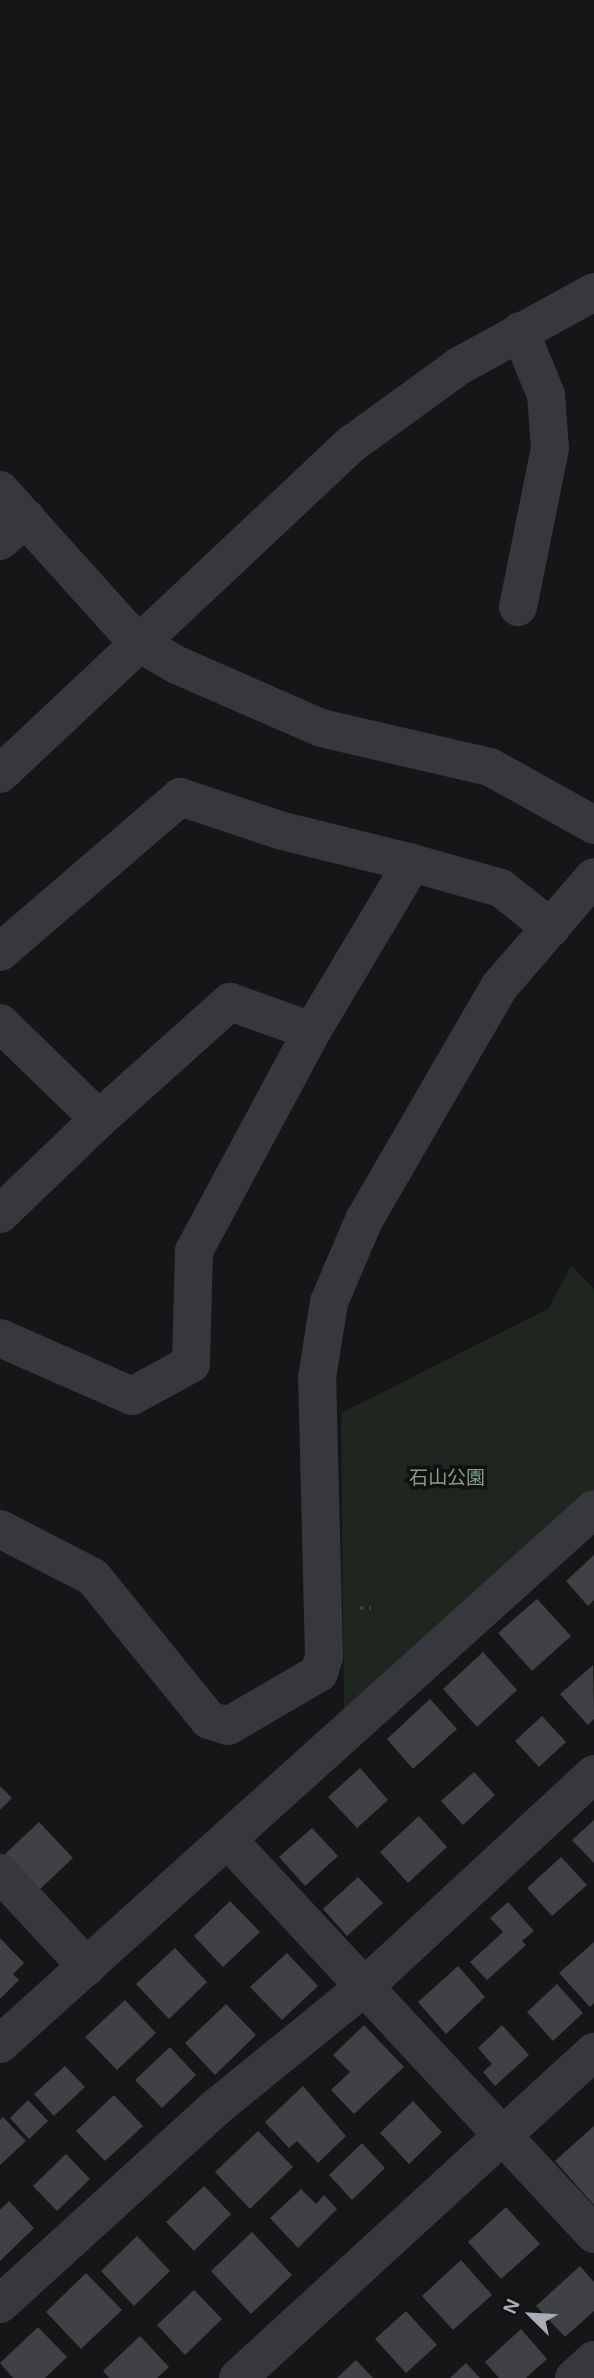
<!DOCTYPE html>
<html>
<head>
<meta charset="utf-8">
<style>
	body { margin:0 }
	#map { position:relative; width:594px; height:2378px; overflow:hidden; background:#161618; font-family:Helvetica,"Noto Sans JP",sans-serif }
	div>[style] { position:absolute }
	.green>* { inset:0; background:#1e261f }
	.building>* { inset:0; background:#404145 }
	.path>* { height:4.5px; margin-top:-2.25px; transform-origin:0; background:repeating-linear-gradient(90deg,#3d3f44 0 3.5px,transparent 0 8.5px) }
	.minor>* { height:38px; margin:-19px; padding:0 19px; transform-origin:19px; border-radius:19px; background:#37383d }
	.tertiary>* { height:38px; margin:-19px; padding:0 19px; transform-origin:19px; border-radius:19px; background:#37383d }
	span { translate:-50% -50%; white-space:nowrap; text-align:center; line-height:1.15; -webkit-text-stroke:7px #111113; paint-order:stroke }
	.park-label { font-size:19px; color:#7fa381 }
	.north { position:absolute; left:496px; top:2280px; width:70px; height:70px; -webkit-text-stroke:5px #111113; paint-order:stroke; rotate:294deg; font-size:19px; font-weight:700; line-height:28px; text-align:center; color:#a8adb8 }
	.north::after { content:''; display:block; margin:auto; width:24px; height:32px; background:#a8adb8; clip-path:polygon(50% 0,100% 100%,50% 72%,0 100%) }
</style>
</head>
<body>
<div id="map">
	<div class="green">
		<div style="clip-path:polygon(571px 1266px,594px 1289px,594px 1490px,344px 1712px,341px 1413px,548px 1309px)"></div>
	</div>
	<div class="building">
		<div style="clip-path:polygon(594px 1555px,594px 1600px,588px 1606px,566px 1581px)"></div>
		<div style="clip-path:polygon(537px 1599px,571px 1636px,532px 1671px,498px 1633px)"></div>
		<div style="clip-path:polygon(483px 1652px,517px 1690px,477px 1727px,443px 1689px)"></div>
		<div style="clip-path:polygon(593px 1665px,594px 1719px,588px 1725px,560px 1694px)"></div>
		<div style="clip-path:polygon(430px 1699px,457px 1729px,413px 1769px,387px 1739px)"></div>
		<div style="clip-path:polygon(542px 1716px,566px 1742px,539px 1767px,515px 1741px)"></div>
		<div style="clip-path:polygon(360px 1768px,388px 1800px,357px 1828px,328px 1797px)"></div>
		<div style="clip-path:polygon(474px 1772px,495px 1795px,463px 1825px,441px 1801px)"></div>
		<div style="clip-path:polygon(0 1786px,12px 1798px,0 1810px)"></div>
		<div style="clip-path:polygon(419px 1816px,447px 1847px,408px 1883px,380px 1852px)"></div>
		<div style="clip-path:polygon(594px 1820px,594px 1863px,572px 1840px)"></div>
		<div style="clip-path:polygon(39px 1822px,73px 1858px,39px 1890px,5px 1854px)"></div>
		<div style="clip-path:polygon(312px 1828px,338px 1856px,305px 1886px,279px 1857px)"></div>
		<div style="clip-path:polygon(561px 1857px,587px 1885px,552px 1916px,527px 1888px)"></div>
		<div style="clip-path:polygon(358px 1877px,383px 1903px,347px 1936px,323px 1909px)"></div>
		<div style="clip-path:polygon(230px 1901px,260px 1932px,223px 1967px,194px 1936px)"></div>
		<div style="clip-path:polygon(508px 1902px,534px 1931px,522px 1941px,526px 1945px,487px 1980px,470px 1962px,503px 1932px,490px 1918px)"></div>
		<div style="clip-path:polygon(0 1938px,24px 1963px,13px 1974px,19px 1980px,0 1999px)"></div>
		<div style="clip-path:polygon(594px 1942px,594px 2003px,590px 2007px,559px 1973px)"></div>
		<div style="clip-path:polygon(175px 1948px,207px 1982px,169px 2019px,136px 1984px)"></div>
		<div style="clip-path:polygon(287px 1953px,318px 1986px,282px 2020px,250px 1987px)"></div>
		<div style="clip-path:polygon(458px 1966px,485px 1997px,446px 2034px,418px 2002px)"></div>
		<div style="clip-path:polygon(557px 1984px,583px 2013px,553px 2041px,527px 2012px)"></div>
		<div style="clip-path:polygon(125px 2000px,156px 2033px,117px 2070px,85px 2037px)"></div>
		<div style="clip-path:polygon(226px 2004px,256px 2035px,215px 2075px,185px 2043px)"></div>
		<div style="clip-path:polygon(364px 2025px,404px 2067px,354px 2114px,331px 2090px,350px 2072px,333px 2055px)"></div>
		<div style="clip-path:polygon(502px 2025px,529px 2055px,495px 2086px,483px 2072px,492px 2064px,478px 2048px)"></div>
		<div style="clip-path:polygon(170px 2047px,196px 2075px,162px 2108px,135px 2080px)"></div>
		<div style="clip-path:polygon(65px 2066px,85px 2087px,54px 2116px,34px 2094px)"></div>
		<div style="clip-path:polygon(303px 2086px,346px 2136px,318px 2163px,297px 2141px,289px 2148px,265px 2122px)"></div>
		<div style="clip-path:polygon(114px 2095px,143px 2126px,105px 2161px,76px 2131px)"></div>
		<div style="clip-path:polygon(28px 2100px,48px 2121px,29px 2139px,10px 2118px)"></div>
		<div style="clip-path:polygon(413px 2101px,442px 2132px,409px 2164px,380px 2133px)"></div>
		<div style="clip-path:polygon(3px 2117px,26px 2141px,0 2165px,0 2120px)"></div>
		<div style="clip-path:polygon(594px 2126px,594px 2205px,555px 2161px)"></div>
		<div style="clip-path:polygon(258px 2131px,293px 2167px,250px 2209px,215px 2172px)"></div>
		<div style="clip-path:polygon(362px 2143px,385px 2168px,352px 2200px,329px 2175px)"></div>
		<div style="clip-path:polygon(66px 2154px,90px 2179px,57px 2211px,33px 2186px)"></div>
		<div style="clip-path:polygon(204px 2186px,231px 2214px,194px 2251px,166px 2222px)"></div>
		<div style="clip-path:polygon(301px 2189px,316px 2204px,324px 2195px,337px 2209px,298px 2248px,270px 2218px)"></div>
		<div style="clip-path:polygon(9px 2201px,34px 2228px,0 2261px,0 2210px)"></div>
		<div style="clip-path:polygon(506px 2207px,540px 2244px,501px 2279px,468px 2242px)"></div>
		<div style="clip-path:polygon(252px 2232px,292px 2275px,251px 2314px,211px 2271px)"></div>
		<div style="clip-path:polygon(137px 2236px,170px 2271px,134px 2306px,101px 2271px)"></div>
		<div style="clip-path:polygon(461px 2260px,492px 2295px,453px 2330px,422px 2296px)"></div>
		<div style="clip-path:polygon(580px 2266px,594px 2282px,594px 2311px,565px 2337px,536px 2306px)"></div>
		<div style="clip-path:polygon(86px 2273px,122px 2310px,81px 2349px,46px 2312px)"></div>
		<div style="clip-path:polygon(194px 2290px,222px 2319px,185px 2355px,157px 2325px)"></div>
		<div style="clip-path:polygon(406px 2311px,437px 2345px,406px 2373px,375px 2339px)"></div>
		<div style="clip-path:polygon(38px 2327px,67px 2357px,45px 2378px,13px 2378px,0 2363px)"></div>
		<div style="clip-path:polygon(521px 2329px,547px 2359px,526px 2378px,499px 2378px,485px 2362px)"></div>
		<div style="clip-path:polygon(140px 2336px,169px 2367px,157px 2378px,109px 2378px,103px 2371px)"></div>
		<div style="clip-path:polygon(356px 2360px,373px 2378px,337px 2378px)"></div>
		<div style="clip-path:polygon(466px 2363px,480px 2378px,450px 2378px)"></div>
	</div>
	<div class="path">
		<div style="left:360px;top:1608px;width:11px"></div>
	</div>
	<div class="minor">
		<div style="left:0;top:490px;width:205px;rotate:48deg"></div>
		<div style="left:137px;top:642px;width:46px;rotate:29.9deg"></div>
		<div style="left:177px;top:665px;width:157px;rotate:23.6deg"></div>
		<div style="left:321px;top:728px;width:173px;rotate:13deg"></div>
		<div style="left:490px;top:767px;width:119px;rotate:29.1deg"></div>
		<div style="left:0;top:541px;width:35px;rotate:-41deg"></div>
		<div style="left:518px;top:607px;width:161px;rotate:-78.6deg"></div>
		<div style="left:550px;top:449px;width:54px;rotate:-94.2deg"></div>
		<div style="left:546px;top:395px;width:69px;rotate:-112.1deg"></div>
		<div style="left:0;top:952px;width:238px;rotate:-40.7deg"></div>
		<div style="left:180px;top:797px;width:104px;rotate:18.4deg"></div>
		<div style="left:279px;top:830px;width:137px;rotate:13.9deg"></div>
		<div style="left:0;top:1023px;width:138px;rotate:44.1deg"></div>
		<div style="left:99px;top:1119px;width:176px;rotate:-41.8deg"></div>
		<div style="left:230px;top:1002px;width:87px;rotate:19.5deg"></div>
		<div style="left:0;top:1214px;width:137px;rotate:-43.8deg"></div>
		<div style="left:0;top:1338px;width:144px;rotate:23.7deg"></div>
		<div style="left:132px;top:1396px;width:67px;rotate:-28.5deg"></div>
		<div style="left:191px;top:1364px;width:113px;rotate:-88.5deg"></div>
		<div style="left:194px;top:1251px;width:250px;rotate:-61.8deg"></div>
		<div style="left:312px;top:1031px;width:196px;rotate:-59.2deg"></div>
		<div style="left:412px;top:863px;width:92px;rotate:15.7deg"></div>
		<div style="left:501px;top:888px;width:64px;rotate:38.7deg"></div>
		<div style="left:0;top:1529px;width:105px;rotate:27.3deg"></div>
		<div style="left:93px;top:1577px;width:184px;rotate:51deg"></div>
		<div style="left:209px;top:1720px;width:20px;rotate:18deg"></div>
		<div style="left:228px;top:1726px;width:105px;rotate:-30.2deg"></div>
		<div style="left:319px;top:1673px;width:17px;rotate:-73deg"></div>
		<div style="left:324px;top:1657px;width:279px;rotate:-91.4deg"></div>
		<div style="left:317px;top:1378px;width:77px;rotate:-81deg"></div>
		<div style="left:329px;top:1302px;width:89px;rotate:-66.9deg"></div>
		<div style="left:364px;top:1220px;width:269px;rotate:-59.9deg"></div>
		<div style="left:499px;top:987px;width:145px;rotate:-49.2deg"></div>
		<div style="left:230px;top:1842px;width:535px;rotate:47.12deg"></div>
		<div style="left:0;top:1873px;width:128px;rotate:47.2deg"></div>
		<div style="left:0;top:2044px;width:799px;rotate:-42.01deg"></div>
		<div style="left:0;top:2304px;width:290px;rotate:-42.3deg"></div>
		<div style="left:214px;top:2109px;width:192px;rotate:-39.1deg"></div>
		<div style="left:363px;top:1988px;width:315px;rotate:-42.8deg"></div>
		<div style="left:574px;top:2378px;width:27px;rotate:-42deg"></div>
	</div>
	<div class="tertiary">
		<div style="left:0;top:774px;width:484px;rotate:-43.2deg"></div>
		<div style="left:353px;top:443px;width:131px;rotate:-36deg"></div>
		<div style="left:459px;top:366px;width:154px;rotate:-28.7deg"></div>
		<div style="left:238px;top:2378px;width:483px;rotate:-42.5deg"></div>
	</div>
	<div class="park-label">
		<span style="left:447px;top:1478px">石山公園</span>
	</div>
	<div class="north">N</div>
</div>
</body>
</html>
